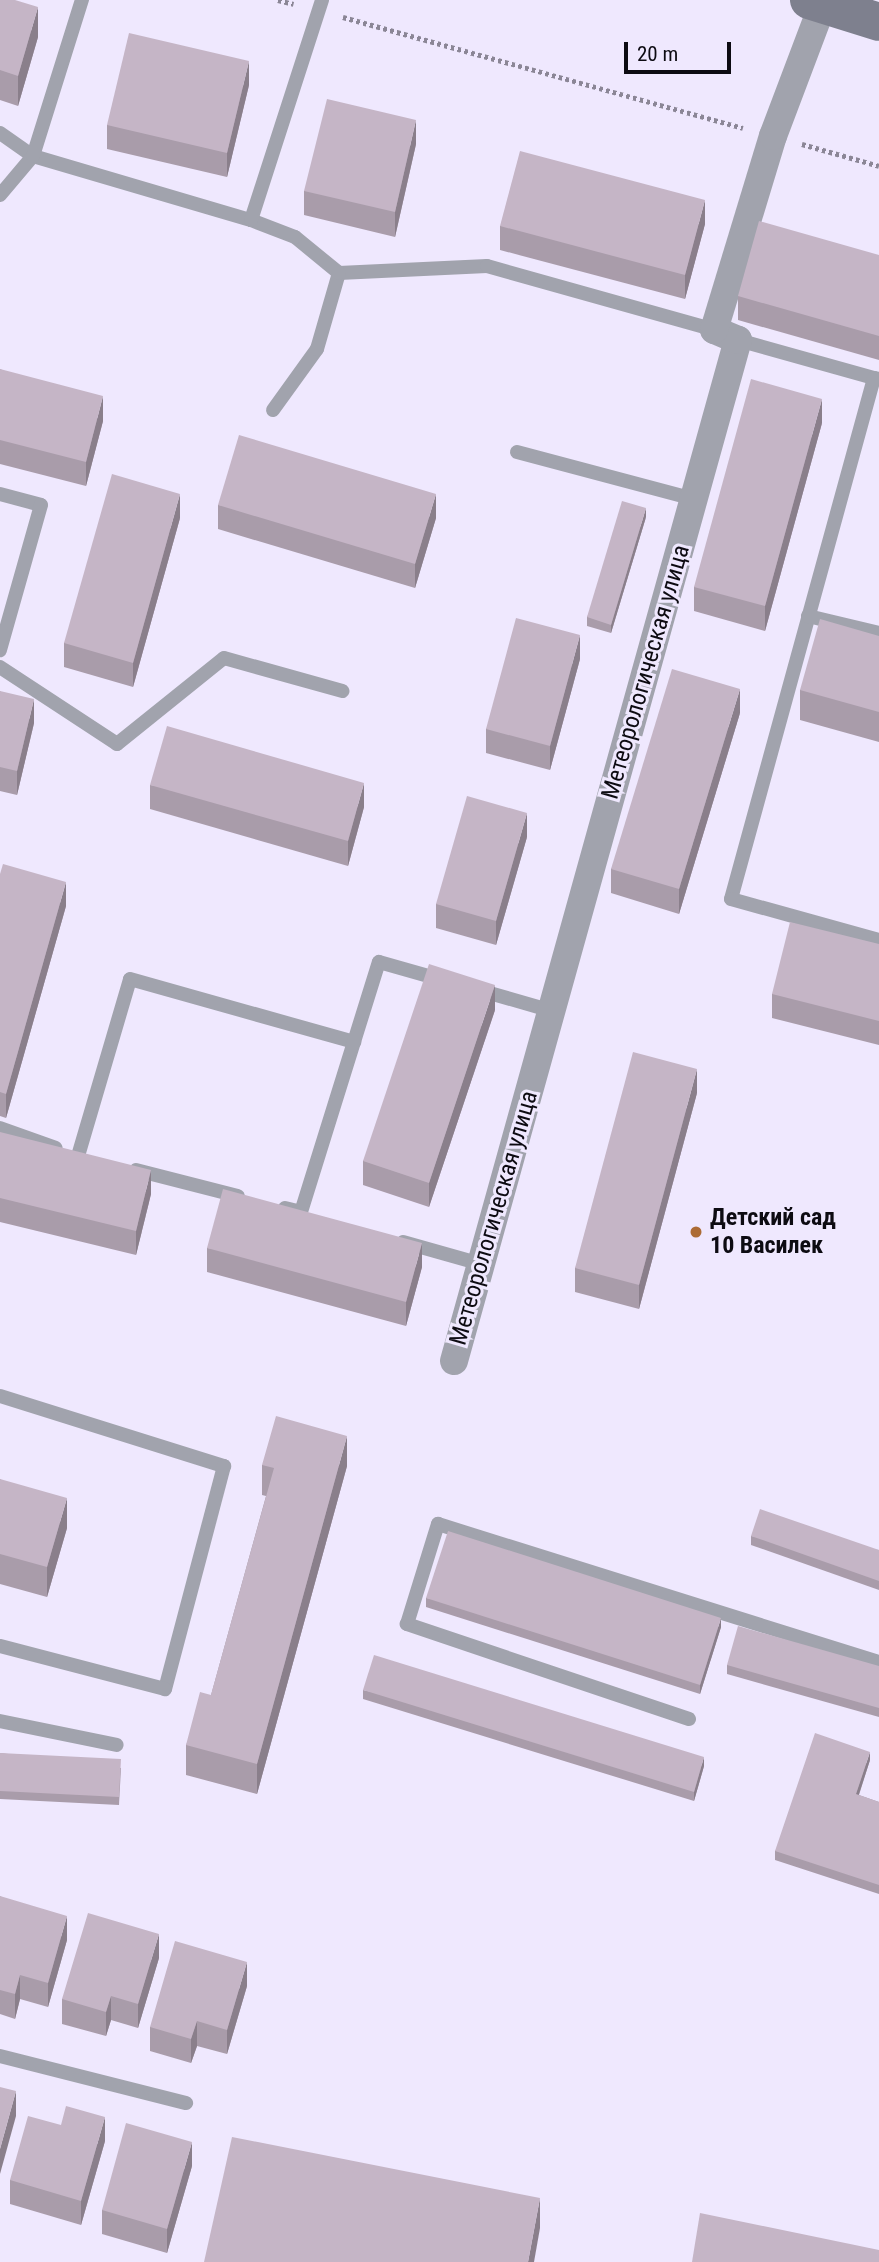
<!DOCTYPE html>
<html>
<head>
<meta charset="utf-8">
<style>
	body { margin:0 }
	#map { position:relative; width:879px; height:2262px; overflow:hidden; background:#efe8fe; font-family:"Roboto Condensed",sans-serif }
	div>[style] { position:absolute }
	.path>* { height:4.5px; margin-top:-2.25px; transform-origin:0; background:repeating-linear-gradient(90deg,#8b8696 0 3.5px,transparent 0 7px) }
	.lane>* { height:14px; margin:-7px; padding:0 7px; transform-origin:7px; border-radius:7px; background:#a1a3ad }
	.street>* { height:28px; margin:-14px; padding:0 14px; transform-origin:14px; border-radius:14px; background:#a1a3ad }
	.secondary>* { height:38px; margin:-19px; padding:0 19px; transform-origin:19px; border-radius:19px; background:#7e808e }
	.wall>* { inset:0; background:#a99caa }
	.shaded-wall>* { inset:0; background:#8a7f8b }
	.building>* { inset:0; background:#c5b5c6 }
	.dots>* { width:19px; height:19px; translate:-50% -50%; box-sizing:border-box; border:4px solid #efe8fe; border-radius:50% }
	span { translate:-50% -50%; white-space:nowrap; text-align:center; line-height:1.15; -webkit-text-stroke:6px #efe8fe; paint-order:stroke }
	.street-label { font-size:24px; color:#0d0b12 }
	.poi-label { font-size:24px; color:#0d0b12; font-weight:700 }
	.left { translate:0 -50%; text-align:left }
	.scale { position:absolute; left:624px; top:42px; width:107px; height:32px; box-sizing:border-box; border:4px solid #0d0b12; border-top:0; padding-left:9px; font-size:21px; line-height:24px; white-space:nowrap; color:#0d0b12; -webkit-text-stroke:5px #efe8fe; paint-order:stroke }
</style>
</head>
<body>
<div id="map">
	<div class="path">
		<div style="left:278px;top:0;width:16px;rotate:14deg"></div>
		<div style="left:343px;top:17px;width:415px;rotate:15.5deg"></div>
		<div style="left:802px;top:144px;width:80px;rotate:15.9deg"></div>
	</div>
	<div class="lane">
		<div style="left:0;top:133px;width:40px;rotate:34.9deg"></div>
		<div style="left:33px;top:156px;width:227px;rotate:16.4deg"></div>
		<div style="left:0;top:195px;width:51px;rotate:-49.8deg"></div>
		<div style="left:33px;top:156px;width:164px;rotate:-72.6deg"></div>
		<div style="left:339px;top:273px;width:148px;rotate:-2.7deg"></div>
		<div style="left:487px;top:266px;width:236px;rotate:15.7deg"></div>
		<div style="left:738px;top:340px;width:141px;rotate:15.6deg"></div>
		<div style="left:879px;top:379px;width:5px;rotate:-169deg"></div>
		<div style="left:874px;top:378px;width:540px;rotate:105.35deg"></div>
		<div style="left:731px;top:899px;width:154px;rotate:15.5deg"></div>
		<div style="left:273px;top:410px;width:75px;rotate:-54.2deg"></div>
		<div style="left:317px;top:349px;width:79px;rotate:-73.9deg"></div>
		<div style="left:339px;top:273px;width:57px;rotate:-140.7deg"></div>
		<div style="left:295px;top:237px;width:47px;rotate:-158.9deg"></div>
		<div style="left:251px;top:220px;width:231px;rotate:-72.1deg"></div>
		<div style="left:517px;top:452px;width:183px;rotate:14.9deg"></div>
		<div style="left:0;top:494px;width:42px;rotate:15deg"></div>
		<div style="left:41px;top:505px;width:151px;rotate:105.8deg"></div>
		<div style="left:808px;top:616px;width:73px;rotate:13.5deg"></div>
		<div style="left:0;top:667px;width:140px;rotate:33.3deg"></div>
		<div style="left:117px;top:744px;width:137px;rotate:-38.8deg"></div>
		<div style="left:224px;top:658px;width:123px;rotate:15.6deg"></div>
		<div style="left:479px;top:990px;width:76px;rotate:16deg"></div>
		<div style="left:0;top:1128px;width:59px;rotate:19.7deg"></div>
		<div style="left:78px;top:1156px;width:184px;rotate:-73.6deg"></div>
		<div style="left:130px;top:979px;width:233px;rotate:15.7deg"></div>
		<div style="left:136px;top:1170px;width:105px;rotate:14.3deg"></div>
		<div style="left:285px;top:1208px;width:16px;rotate:14deg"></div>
		<div style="left:301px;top:1212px;width:262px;rotate:-72.7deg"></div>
		<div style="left:379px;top:962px;width:66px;rotate:15.9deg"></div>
		<div style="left:403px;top:1242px;width:81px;rotate:15.8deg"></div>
		<div style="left:0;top:1396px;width:235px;rotate:17.4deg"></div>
		<div style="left:224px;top:1466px;width:231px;rotate:104.8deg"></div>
		<div style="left:165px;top:1689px;width:171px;rotate:-165.4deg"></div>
		<div style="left:689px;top:1719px;width:298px;rotate:-161.4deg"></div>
		<div style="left:407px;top:1624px;width:105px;rotate:-72.8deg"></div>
		<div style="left:438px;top:1524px;width:462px;rotate:17.4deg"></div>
		<div style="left:0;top:1721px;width:119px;rotate:11.6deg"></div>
		<div style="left:0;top:2056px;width:192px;rotate:14.2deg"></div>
	</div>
	<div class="street">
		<div style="left:454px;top:1361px;width:1060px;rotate:-74.46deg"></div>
		<div style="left:738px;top:340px;width:26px;rotate:-157deg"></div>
		<div style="left:714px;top:330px;width:203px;rotate:-73.1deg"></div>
		<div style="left:773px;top:136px;width:141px;rotate:-69.3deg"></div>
	</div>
	<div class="secondary">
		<div style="left:809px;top:0;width:73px;rotate:17.4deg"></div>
	</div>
	<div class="wall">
		<div style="clip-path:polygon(0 0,38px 37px,18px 106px,0 100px)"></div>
		<div style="clip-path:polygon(249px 85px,227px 177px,107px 149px,107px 125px)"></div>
		<div style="clip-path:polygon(416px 144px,395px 237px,304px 215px,304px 191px)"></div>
		<div style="clip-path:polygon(705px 224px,685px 299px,500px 250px,500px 226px)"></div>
		<div style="clip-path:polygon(879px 255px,879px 360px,738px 320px,738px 296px)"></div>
		<div style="clip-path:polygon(0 369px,103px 421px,86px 486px,0 464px)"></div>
		<div style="clip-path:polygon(822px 423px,765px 631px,694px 611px,694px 587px)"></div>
		<div style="clip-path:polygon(218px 505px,436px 518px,415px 588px,218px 529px)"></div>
		<div style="clip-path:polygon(646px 517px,611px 633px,587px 626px,587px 617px)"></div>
		<div style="clip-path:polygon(180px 518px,133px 687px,64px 667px,64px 643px)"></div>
		<div style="clip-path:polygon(879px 636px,879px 742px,800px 720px,800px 690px)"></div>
		<div style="clip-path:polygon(580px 659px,550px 770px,486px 753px,486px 729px)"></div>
		<div style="clip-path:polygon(0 691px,34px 723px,17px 795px,0 791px)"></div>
		<div style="clip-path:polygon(740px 713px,679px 914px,611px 893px,611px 869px)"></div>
		<div style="clip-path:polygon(150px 785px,364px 807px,348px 866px,150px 809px)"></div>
		<div style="clip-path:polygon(527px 837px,496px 945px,436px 928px,436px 904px)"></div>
		<div style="clip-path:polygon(0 874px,66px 906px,6px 1118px,0 1116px)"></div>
		<div style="clip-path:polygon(879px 944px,879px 1045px,772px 1018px,772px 994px)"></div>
		<div style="clip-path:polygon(495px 1010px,429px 1207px,363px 1185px,363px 1161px)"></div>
		<div style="clip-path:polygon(697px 1093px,639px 1309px,575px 1292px,575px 1268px)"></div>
		<div style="clip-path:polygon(0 1132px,151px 1194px,136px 1255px,0 1222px)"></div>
		<div style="clip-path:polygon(207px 1248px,422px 1267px,406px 1326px,207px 1272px)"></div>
		<div style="clip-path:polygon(262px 1465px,347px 1466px,257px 1794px,186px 1775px,186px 1745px,211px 1695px,266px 1496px,262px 1495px)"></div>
		<div style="clip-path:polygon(0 1479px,67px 1528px,47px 1597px,0 1584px)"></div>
		<div style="clip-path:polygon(751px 1536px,879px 1550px,879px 1590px,751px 1545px)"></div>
		<div style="clip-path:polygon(426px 1598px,721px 1627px,700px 1694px,426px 1607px)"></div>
		<div style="clip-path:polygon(727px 1665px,879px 1666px,879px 1717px,727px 1674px)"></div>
		<div style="clip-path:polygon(363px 1690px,704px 1766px,694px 1801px,363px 1699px)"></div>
		<div style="clip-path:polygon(0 1753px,121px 1768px,119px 1805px,0 1799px)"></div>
		<div style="clip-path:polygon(870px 1760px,859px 1795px,879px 1802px,879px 1894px,775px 1860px,775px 1851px)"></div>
		<div style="clip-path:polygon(0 1896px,67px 1940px,48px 2007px,20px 1999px,15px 2019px,0 2014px)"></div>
		<div style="clip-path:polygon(159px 1958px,138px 2028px,111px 2020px,106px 2036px,62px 2024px,62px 1999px)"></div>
		<div style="clip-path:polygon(247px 1986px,227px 2054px,197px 2046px,191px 2063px,150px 2051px,150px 2027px)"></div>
		<div style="clip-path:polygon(105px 2141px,81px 2225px,10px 2204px,10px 2180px)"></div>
		<div style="clip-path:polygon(192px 2166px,167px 2253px,102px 2234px,102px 2210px)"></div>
	</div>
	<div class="shaded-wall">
		<div style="clip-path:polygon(38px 7px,38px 37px,18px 106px,18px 76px)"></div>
		<div style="clip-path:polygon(249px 61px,249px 85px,227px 177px,227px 153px)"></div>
		<div style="clip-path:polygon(416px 120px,416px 144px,395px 237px,395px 212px)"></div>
		<div style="clip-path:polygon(705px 200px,705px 224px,685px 299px,685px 275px)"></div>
		<div style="clip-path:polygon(103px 396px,103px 421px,86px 486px,86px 462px)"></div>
		<div style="clip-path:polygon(822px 399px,822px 423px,765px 631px,765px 606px)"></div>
		<div style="clip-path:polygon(180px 494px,180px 518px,133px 687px,133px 663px)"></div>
		<div style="clip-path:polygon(436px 494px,436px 518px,415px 588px,415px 564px)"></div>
		<div style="clip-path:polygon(646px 508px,646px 517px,611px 633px,611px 625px)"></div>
		<div style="clip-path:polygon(580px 635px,580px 659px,550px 770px,550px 746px)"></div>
		<div style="clip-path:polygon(740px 689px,740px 713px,679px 914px,679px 889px)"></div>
		<div style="clip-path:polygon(34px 699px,34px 723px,17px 795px,17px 771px)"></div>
		<div style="clip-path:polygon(364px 783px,364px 807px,348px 866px,348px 841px)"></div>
		<div style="clip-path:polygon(527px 813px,527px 837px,496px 945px,496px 921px)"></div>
		<div style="clip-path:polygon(66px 882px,66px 906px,6px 1118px,6px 1094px)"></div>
		<div style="clip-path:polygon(495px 985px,495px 1010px,429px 1207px,429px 1183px)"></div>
		<div style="clip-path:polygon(697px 1069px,697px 1093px,639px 1309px,639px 1285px)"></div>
		<div style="clip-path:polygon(151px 1170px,151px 1194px,136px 1255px,136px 1231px)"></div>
		<div style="clip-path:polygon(422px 1243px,422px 1267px,406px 1326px,406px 1302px)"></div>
		<div style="clip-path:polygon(347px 1436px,347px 1466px,257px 1794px,257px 1764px)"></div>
		<div style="clip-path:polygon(67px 1498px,67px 1528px,47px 1597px,47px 1567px)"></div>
		<div style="clip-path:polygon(721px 1618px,721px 1627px,700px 1694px,700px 1685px)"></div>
		<div style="clip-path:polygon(870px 1752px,870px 1760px,856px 1803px,856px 1794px)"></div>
		<div style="clip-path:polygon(704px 1757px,704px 1766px,694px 1801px,694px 1792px)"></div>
		<div style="clip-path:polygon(67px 1916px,67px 1940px,48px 2007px,48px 1983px)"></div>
		<div style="clip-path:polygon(159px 1934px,159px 1958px,138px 2028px,138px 2004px)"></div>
		<div style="clip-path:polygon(247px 1962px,247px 1986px,227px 2054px,227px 2030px)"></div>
		<div style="clip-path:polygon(20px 1975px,20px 1999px,15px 2019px,15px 1994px)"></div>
		<div style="clip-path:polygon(111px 1996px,111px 2020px,106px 2036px,106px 2012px)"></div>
		<div style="clip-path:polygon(197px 2021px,197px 2046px,191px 2063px,191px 2039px)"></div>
		<div style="clip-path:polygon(16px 2091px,16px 2116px,0 2174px,0 2149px)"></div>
		<div style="clip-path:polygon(105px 2117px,105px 2141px,81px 2225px,81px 2201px)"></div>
		<div style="clip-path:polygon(192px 2142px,192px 2166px,167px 2253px,167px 2229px)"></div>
		<div style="clip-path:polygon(540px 2198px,540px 2228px,534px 2262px,528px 2262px)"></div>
	</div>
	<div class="building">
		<div style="clip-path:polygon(0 0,15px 0,38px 7px,18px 76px,0 70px)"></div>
		<div style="clip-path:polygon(129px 33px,249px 61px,227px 153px,107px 125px)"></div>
		<div style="clip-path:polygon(327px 99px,416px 120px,395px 212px,304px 191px)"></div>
		<div style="clip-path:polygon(520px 151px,705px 200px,685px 275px,500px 226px)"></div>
		<div style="clip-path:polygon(759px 221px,879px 255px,879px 336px,738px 296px)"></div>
		<div style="clip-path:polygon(0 369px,103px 396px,86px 462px,0 440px)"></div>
		<div style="clip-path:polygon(751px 379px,822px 399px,765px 606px,694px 587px)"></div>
		<div style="clip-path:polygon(239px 435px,436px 494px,415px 564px,218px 505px)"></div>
		<div style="clip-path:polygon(112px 474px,180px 494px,133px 663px,64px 643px)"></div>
		<div style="clip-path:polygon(622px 501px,646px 508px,611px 625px,587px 617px)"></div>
		<div style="clip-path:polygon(516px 618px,580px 635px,550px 746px,486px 729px)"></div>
		<div style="clip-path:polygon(820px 619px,879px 636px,879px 712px,800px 690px)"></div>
		<div style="clip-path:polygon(672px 669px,740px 689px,679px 889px,611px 869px)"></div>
		<div style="clip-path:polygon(0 691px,34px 699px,17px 771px,0 767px)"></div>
		<div style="clip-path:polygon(167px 726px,364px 783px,348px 841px,150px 785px)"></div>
		<div style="clip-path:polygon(467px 796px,527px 813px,496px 921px,436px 904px)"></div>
		<div style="clip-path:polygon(3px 864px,66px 882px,6px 1094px,0 1092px,0 874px)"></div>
		<div style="clip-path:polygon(790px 922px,879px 944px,879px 1021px,772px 994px)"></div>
		<div style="clip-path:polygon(429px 964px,495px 985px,429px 1183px,363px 1161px)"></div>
		<div style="clip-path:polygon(633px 1052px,697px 1069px,639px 1285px,575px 1268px)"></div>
		<div style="clip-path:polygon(0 1132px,151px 1170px,136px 1231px,0 1198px)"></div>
		<div style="clip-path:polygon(223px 1189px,422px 1243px,406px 1302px,207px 1248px)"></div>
		<div style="clip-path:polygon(276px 1416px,347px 1436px,257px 1764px,186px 1745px,200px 1692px,211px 1695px,274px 1468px,262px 1465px)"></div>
		<div style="clip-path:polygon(0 1479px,67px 1498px,47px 1567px,0 1554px)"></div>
		<div style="clip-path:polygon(760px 1509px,879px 1550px,879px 1581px,751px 1536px)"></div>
		<div style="clip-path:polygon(448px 1531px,721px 1618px,700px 1685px,426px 1598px)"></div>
		<div style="clip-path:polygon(738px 1626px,879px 1666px,879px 1708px,727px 1665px)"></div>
		<div style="clip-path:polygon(374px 1655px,704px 1757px,694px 1792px,363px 1690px)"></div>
		<div style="clip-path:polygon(815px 1733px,870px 1752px,856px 1794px,879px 1802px,879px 1885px,775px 1851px)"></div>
		<div style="clip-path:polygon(0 1753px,121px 1759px,119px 1797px,0 1791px)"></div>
		<div style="clip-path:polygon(0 1896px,67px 1916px,48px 1983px,20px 1975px,15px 1994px,0 1990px)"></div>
		<div style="clip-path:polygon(88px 1913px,159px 1934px,138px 2004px,111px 1996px,106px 2012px,62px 1999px)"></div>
		<div style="clip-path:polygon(175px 1941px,247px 1962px,227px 2030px,197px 2021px,191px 2039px,150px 2027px)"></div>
		<div style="clip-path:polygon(0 2087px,16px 2091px,0 2149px)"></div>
		<div style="clip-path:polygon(66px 2106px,105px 2117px,81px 2201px,10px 2180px,28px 2116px,61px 2125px)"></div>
		<div style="clip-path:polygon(126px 2123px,192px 2142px,167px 2229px,102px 2210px)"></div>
		<div style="clip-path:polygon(232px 2137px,540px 2198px,528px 2262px,204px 2262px)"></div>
		<div style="clip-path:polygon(700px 2213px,879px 2250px,879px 2262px,692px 2262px)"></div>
	</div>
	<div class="dots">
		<div style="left:696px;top:1232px;background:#ac6b35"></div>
	</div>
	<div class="street-label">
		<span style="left:646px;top:672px;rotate:-74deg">Метеорологическая улица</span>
		<span style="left:494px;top:1218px;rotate:-74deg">Метеорологическая улица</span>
	</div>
	<div class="poi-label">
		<span class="left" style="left:710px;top:1232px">Детский сад<br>10 Василек</span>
	</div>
	<div class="scale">20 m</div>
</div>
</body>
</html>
